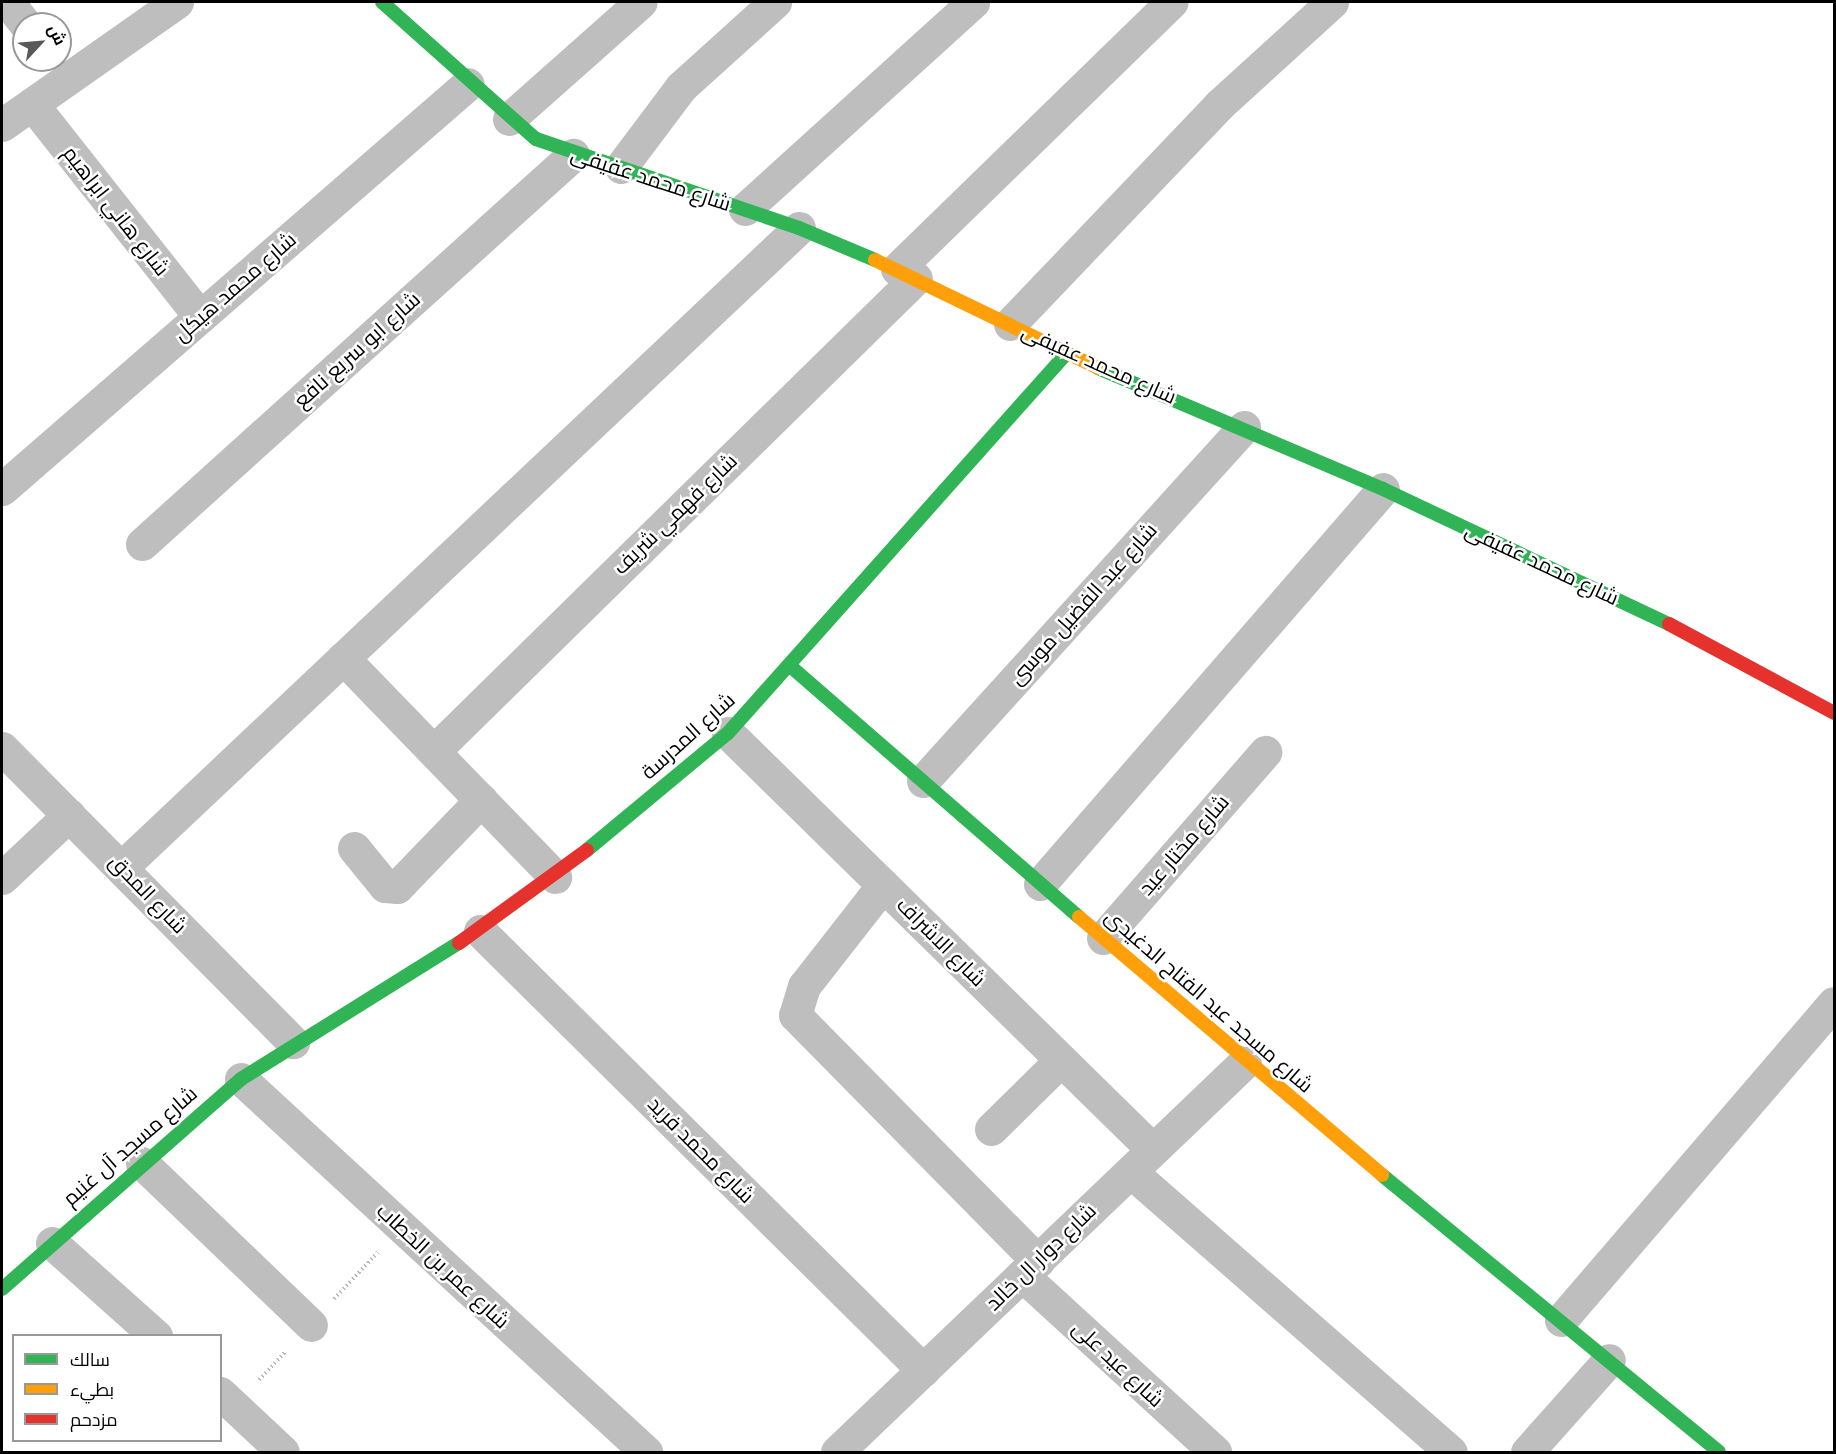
<!DOCTYPE html>
<html>
<head>
<meta charset="utf-8">
<style>
	body { margin:0 }
	#map { position:relative; width:1836px; height:1454px; overflow:hidden; background:#fff; font-family:Figtree,Cairo,sans-serif }
	div>[style] { position:absolute }
	.path>* { height:4px; margin-top:-2px; transform-origin:0; background:repeating-linear-gradient(90deg,#b9b9b9 0 1.5px,transparent 0 4.5px) }
	.street>* { height:33px; margin:-16.5px; padding:0 16.5px; transform-origin:16.5px; border-radius:16.5px; background:#bebebe }
	.fast>* { height:14px; margin:-7px; padding:0 7px; transform-origin:7px; border-radius:7px; background:#30b455 }
	.slow>* { height:14px; margin:-7px; padding:0 7px; transform-origin:7px; border-radius:7px; background:#ff9f0a }
	.jam>* { height:14px; margin:-7px; padding:0 7px; transform-origin:7px; border-radius:7px; background:#e5322d }
	span { translate:-50% -50%; white-space:nowrap; text-align:center; line-height:1.15; -webkit-text-stroke:5px #fff; paint-order:stroke }
	.street-label { font-size:21px; color:#000 }
	.frame { position:absolute; inset:0; border:3px solid #000; pointer-events:none }
	.legend { position:absolute; left:12px; top:1334px; width:210px; height:108px; box-sizing:border-box; background:#fff; border:2px solid #999; margin:0; padding:8px 10px; list-style:none; font-size:18px; color:#000 }
	.legend li { display:flex; align-items:center; gap:12px; height:30px }
	.legend b { width:30px; border:2px solid #999 }
	.north { position:absolute; left:12px; top:12px; width:60px; height:60px; box-sizing:border-box; background:#fff; border:2px solid #999; border-radius:50%; rotate:64deg; font-size:16px; font-weight:700; line-height:24px; text-align:center; color:#000 }
	.north::after { content:''; display:block; margin:auto; width:21px; height:27px; background:#595959; clip-path:polygon(50% 0,100% 100%,50% 72%,0 100%) }
</style>
</head>
<body>
<div id="map">
	<div class="path">
		<div style="left:334px;top:1299px;width:64px;rotate:-46.9deg"></div>
		<div style="left:259px;top:1380px;width:40px;rotate:-47deg"></div>
	</div>
	<div class="street">
		<div style="left:8px;top:2px;width:28px;rotate:52deg"></div>
		<div style="left:32px;top:104px;width:271px;rotate:51.7deg"></div>
		<div style="left:509px;top:119px;width:176px;rotate:-41.6deg"></div>
		<div style="left:2px;top:125px;width:214px;rotate:-35.1deg"></div>
		<div style="left:621px;top:167px;width:100px;rotate:-53.1deg"></div>
		<div style="left:681px;top:87px;width:127px;rotate:-42.1deg"></div>
		<div style="left:745px;top:209px;width:308px;rotate:-42.2deg"></div>
		<div style="left:897px;top:269px;width:383px;rotate:-44.2deg"></div>
		<div style="left:1010px;top:324px;width:303px;rotate:-46.3deg"></div>
		<div style="left:1219px;top:105px;width:153px;rotate:-42.3deg"></div>
		<div style="left:2px;top:489px;width:617px;rotate:-40.99deg"></div>
		<div style="left:142px;top:544px;width:581px;rotate:-42.07deg"></div>
		<div style="left:343px;top:658px;width:305px;rotate:45.9deg"></div>
		<div style="left:728px;top:733px;width:595px;rotate:44.46deg"></div>
		<div style="left:2px;top:748px;width:414px;rotate:45.3deg"></div>
		<div style="left:434px;top:751px;width:675px;rotate:-44.46deg"></div>
		<div style="left:923px;top:781px;width:478px;rotate:-47.8deg"></div>
		<div style="left:354px;top:848px;width:49px;rotate:50.8deg"></div>
		<div style="left:385px;top:886px;width:12px;rotate:5deg"></div>
		<div style="left:397px;top:887px;width:121px;rotate:-46deg"></div>
		<div style="left:122px;top:867px;width:931px;rotate:-43.35deg"></div>
		<div style="left:2px;top:878px;width:92px;rotate:-43.2deg"></div>
		<div style="left:1040px;top:884px;width:523px;rotate:-49.03deg"></div>
		<div style="left:883px;top:885px;width:128px;rotate:128deg"></div>
		<div style="left:804px;top:986px;width:30px;rotate:107deg"></div>
		<div style="left:795px;top:1015px;width:346px;rotate:45.4deg"></div>
		<div style="left:480px;top:931px;width:624px;rotate:44.74deg"></div>
		<div style="left:1103px;top:938px;width:247px;rotate:-48.9deg"></div>
		<div style="left:241px;top:1079px;width:551px;rotate:42.64deg"></div>
		<div style="left:991px;top:1129px;width:98px;rotate:-44.6deg"></div>
		<div style="left:142px;top:1163px;width:234px;rotate:43.8deg"></div>
		<div style="left:1131px;top:1172px;width:425px;rotate:41.2deg"></div>
		<div style="left:52px;top:1243px;width:140px;rotate:41.8deg"></div>
		<div style="left:1022px;top:1275px;width:262px;rotate:42.5deg"></div>
		<div style="left:1561px;top:1320px;width:418px;rotate:-49.3deg"></div>
		<div style="left:220px;top:1393px;width:86px;rotate:43.1deg"></div>
		<div style="left:837px;top:1452px;width:564px;rotate:-43.71deg"></div>
		<div style="left:1527px;top:1452px;width:123px;rotate:-48.3deg"></div>
	</div>
	<div class="fast">
		<div style="left:382px;top:2px;width:206px;rotate:41.7deg"></div>
		<div style="left:536px;top:139px;width:278px;rotate:18.7deg"></div>
		<div style="left:799px;top:228px;width:82px;rotate:22.8deg"></div>
		<div style="left:1098px;top:368px;width:310px;rotate:23deg"></div>
		<div style="left:1383px;top:489px;width:316px;rotate:25.3deg"></div>
		<div style="left:789px;top:665px;width:384px;rotate:41deg"></div>
		<div style="left:587px;top:850px;width:183px;rotate:-39.7deg"></div>
		<div style="left:728px;top:733px;width:508px;rotate:-48.27deg"></div>
		<div style="left:1382px;top:1175px;width:436px;rotate:39.4deg"></div>
		<div style="left:2px;top:1289px;width:318px;rotate:-41.3deg"></div>
		<div style="left:241px;top:1079px;width:257px;rotate:-32deg"></div>
	</div>
	<div class="slow">
		<div style="left:875px;top:260px;width:248px;rotate:25.8deg"></div>
		<div style="left:1079px;top:917px;width:398px;rotate:40.4deg"></div>
	</div>
	<div class="jam">
		<div style="left:1669px;top:624px;width:187px;rotate:28.3deg"></div>
		<div style="left:459px;top:943px;width:158px;rotate:-36deg"></div>
	</div>
	<div class="street-label">
		<span style="left:651px;top:179px;rotate:18deg">شارع محمد عفيفى</span>
		<span style="left:116px;top:211px;rotate:52deg">شارع هاني ابراهيم</span>
		<span style="left:235px;top:287px;rotate:-41deg">شارع محمد هيكل</span>
		<span style="left:357px;top:350px;rotate:-42deg">شارع ابو سريع نافع</span>
		<span style="left:1099px;top:364px;rotate:24deg">شارع محمد عفيفى</span>
		<span style="left:675px;top:514px;rotate:-44deg">شارع فهمي شريف</span>
		<span style="left:1542px;top:564px;rotate:25deg">شارع محمد عفيفى</span>
		<span style="left:1083px;top:604px;rotate:-48deg">شارع عبد الفضيل موسى</span>
		<span style="left:688px;top:736px;rotate:-42deg">شارع المدرسة</span>
		<span style="left:1184px;top:845px;rotate:-49deg">شارع مختار عيد</span>
		<span style="left:148px;top:894px;rotate:46deg">شارع المدق</span>
		<span style="left:941px;top:942px;rotate:45deg">شارع الاشراف</span>
		<span style="left:1209px;top:1001px;rotate:41deg">شارع مسجد عبد الفتاح الدغيدى</span>
		<span style="left:130px;top:1146px;rotate:-41deg">شارع مسجد آل غنيم</span>
		<span style="left:701px;top:1150px;rotate:45deg">شارع محمد فريد</span>
		<span style="left:1041px;top:1257px;rotate:-44deg">شارع دوار ال خالد</span>
		<span style="left:443px;top:1266px;rotate:43deg">شارع عمر بن الخطاب</span>
		<span style="left:1118px;top:1364px;rotate:43deg">شارع عيد على</span>
	</div>
	<div class="frame"></div>
	<ul class="legend">
	<li><b style="height:8px;background:#30b455"></b>سالك</li>
	<li><b style="height:8px;background:#ff9f0a"></b>بطيء</li>
	<li><b style="height:8px;background:#e5322d"></b>مزدحم</li>
	</ul>
	<div class="north">ش</div>
</div>
</body>
</html>
